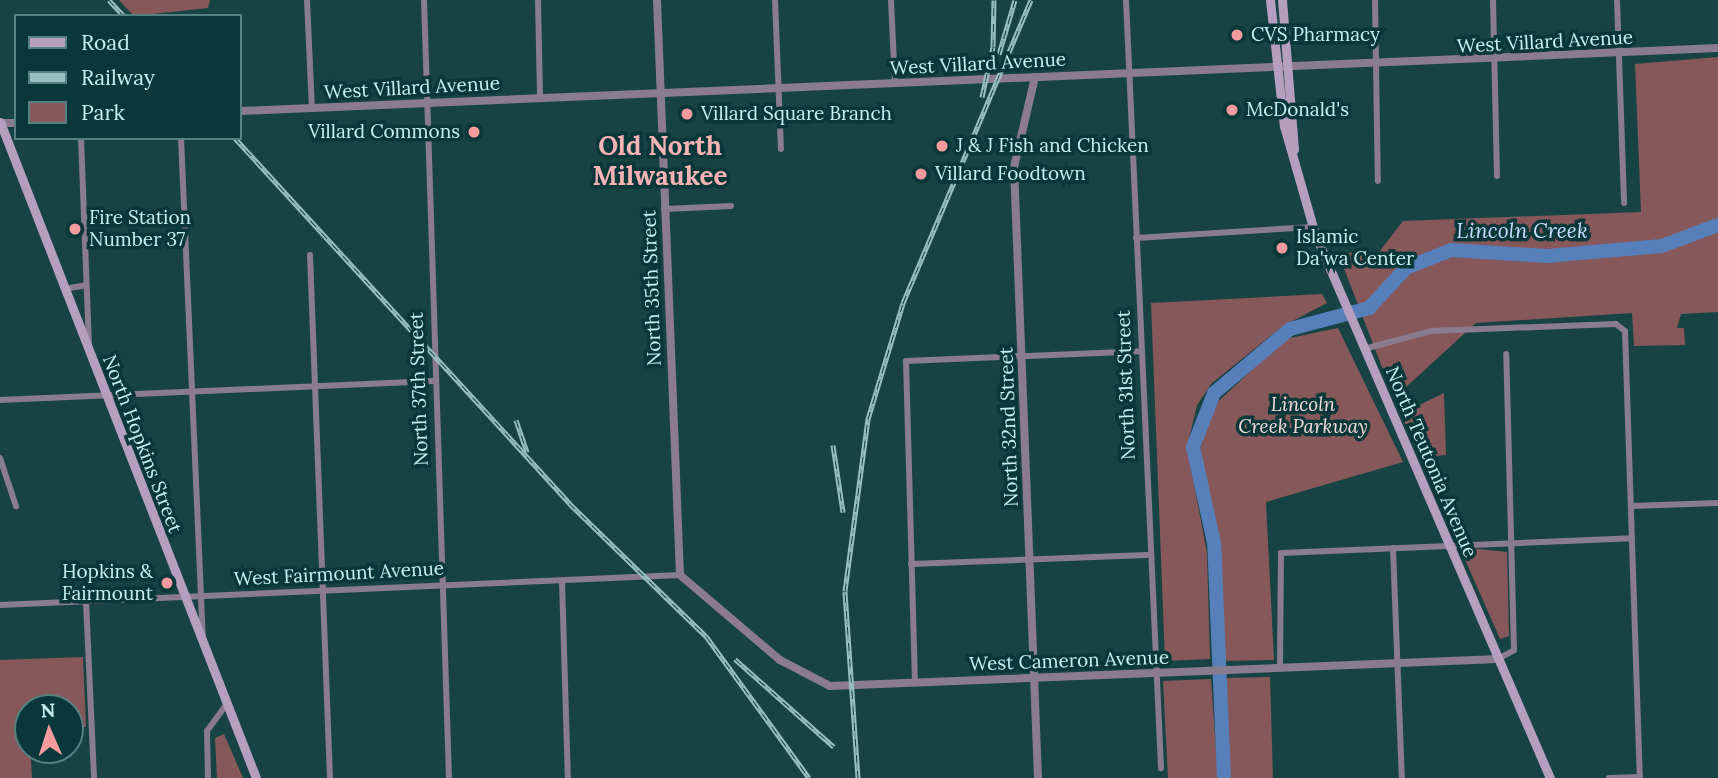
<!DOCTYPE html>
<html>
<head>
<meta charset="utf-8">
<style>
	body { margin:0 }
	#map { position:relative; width:1718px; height:778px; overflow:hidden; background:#174344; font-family:Lora,serif }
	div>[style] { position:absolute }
	.green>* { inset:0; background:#875859 }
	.river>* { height:14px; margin:-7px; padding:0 7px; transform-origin:7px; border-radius:7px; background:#577fba }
	.minor>* { height:6px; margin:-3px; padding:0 3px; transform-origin:3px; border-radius:3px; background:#8a7b8f }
	.tertiary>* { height:8px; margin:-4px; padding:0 4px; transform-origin:4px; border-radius:4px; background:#8a7b8f }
	.secondary>* { height:9px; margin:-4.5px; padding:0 4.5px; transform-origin:4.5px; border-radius:4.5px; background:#b69ebf }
	.rail>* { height:5px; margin-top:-2.5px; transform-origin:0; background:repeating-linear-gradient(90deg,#0a383a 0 8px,#99c0c1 0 16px); box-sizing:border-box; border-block:2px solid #99c0c1 }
	.dots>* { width:19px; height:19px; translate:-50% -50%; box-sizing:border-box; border:4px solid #0a383a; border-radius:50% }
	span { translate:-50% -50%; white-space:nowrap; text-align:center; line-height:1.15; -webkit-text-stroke:7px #0a383a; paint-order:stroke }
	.poi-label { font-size:19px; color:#c8eeef }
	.left { translate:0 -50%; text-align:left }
	.right { translate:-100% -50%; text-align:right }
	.street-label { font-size:19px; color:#c8eeef }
	.park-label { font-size:19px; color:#f2dbdb; font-style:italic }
	.water-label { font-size:21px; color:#c5dcfd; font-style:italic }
	.district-label { font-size:26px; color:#f7b2b4; font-weight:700 }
	.legend { position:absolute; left:14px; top:14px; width:228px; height:126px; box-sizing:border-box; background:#0a383a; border:2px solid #568182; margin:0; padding:9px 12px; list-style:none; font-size:21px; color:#c8eeef }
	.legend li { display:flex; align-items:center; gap:14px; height:35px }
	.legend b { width:35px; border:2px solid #568182 }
	.north { position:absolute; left:14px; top:694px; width:70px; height:70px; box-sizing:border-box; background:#0a383a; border:2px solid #568182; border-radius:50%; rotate:357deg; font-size:19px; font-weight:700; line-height:28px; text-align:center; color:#c8eeef }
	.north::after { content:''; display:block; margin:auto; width:24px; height:32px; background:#f59b9e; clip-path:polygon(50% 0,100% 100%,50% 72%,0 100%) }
</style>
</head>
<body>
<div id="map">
	<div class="green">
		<div style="clip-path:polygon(119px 0,210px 0,208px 8px,134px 16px)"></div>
		<div style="clip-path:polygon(1718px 57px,1718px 312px,1681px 314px,1677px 328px,1684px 328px,1685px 345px,1634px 346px,1632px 313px,1476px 323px,1394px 398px,1338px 253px,1379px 252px,1403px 221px,1641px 212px,1635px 64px)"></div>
		<div style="clip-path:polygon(1322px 294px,1327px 303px,1283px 326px,1212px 383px,1197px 405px,1187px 447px,1207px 553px,1210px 659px,1165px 661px,1151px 303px)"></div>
		<div style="clip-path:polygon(1338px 328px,1403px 462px,1266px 502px,1274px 660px,1223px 661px,1218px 538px,1200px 451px,1209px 410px,1285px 339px)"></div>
		<div style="clip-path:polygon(1444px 393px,1446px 455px,1420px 457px,1401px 414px)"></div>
		<div style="clip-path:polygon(1469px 548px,1507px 552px,1509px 636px,1500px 639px,1464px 557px)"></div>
		<div style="clip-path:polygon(83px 657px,86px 727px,70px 728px,70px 708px,28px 708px,32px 778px,0 778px,0 660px)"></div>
		<div style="clip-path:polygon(1270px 677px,1273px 778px,1228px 778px,1221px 678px)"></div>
		<div style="clip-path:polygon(1211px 679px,1218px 778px,1168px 778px,1163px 681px)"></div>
		<div style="clip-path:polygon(224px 734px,243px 778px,217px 778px,215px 738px)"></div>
	</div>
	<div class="river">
		<div style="left:1224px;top:778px;width:235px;rotate:-92.4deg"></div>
		<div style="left:1214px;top:543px;width:98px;rotate:-102.3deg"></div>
		<div style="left:1193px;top:447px;width:58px;rotate:-68.7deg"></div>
		<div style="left:1214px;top:393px;width:99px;rotate:-40.1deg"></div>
		<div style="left:1290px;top:329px;width:82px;rotate:-14.9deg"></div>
		<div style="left:1369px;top:308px;width:54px;rotate:-47.2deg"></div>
		<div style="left:1406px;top:268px;width:48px;rotate:-21.8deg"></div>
		<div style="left:1451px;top:250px;width:96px;rotate:3.6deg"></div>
		<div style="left:1547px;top:256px;width:115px;rotate:-5deg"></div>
		<div style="left:1662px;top:246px;width:60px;rotate:-20.6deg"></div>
	</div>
	<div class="minor">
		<div style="left:307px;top:0;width:109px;rotate:87.4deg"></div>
		<div style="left:424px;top:0;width:778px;rotate:88.16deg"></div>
		<div style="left:538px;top:0;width:98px;rotate:88.8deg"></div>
		<div style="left:775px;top:0;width:149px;rotate:87.7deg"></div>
		<div style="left:891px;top:0;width:84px;rotate:87.3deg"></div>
		<div style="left:1126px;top:0;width:769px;rotate:87.39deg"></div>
		<div style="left:1375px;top:0;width:181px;rotate:89.1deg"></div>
		<div style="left:1493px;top:0;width:176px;rotate:88.7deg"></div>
		<div style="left:1617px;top:0;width:203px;rotate:88deg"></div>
		<div style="left:81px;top:138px;width:208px;rotate:87.8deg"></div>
		<div style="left:181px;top:138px;width:499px;rotate:87.5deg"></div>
		<div style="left:664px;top:209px;width:67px;rotate:-2.6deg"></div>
		<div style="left:1136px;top:238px;width:176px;rotate:-3.6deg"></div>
		<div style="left:310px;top:255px;width:523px;rotate:87.81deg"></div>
		<div style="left:64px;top:289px;width:22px;rotate:-10deg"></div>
		<div style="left:1364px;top:349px;width:69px;rotate:-15deg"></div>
		<div style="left:1431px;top:331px;width:185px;rotate:-2.2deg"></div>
		<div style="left:1616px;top:324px;width:11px;rotate:38deg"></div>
		<div style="left:1625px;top:331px;width:447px;rotate:88.1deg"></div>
		<div style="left:0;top:400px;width:434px;rotate:-2.5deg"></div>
		<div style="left:0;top:458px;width:51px;rotate:71.6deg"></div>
		<div style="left:1631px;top:506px;width:87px;rotate:-2deg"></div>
		<div style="left:1393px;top:548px;width:230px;rotate:87.8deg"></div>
		<div style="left:911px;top:564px;width:236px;rotate:-2.2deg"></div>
		<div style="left:562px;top:581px;width:197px;rotate:88.3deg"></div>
		<div style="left:86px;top:601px;width:177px;rotate:87.4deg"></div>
		<div style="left:0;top:605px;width:681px;rotate:-2.53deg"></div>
		<div style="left:1498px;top:659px;width:18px;rotate:-29deg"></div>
		<div style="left:1514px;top:650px;width:296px;rotate:-91.5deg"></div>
		<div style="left:1280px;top:667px;width:114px;rotate:-89.5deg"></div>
		<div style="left:1281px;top:553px;width:351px;rotate:-2.4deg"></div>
		<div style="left:915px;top:683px;width:322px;rotate:-91.6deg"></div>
		<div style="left:906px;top:361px;width:235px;rotate:-2.4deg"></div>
		<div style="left:208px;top:778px;width:47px;rotate:-91.2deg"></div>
		<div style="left:207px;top:731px;width:31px;rotate:-54deg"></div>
		<div style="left:1609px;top:778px;width:31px;rotate:-2deg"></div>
	</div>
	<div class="tertiary">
		<div style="left:657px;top:0;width:575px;rotate:87.71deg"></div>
		<div style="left:680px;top:575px;width:131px;rotate:40.4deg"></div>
		<div style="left:780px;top:660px;width:56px;rotate:27.5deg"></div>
		<div style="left:830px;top:686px;width:669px;rotate:-2.31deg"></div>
		<div style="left:1035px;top:77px;width:92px;rotate:103.1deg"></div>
		<div style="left:1014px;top:167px;width:611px;rotate:87.75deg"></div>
		<div style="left:240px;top:111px;width:1479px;rotate:-2.44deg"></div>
		<div style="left:0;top:123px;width:16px"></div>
	</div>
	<div class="secondary">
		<div style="left:1270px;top:0;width:127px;rotate:83.7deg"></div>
		<div style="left:1284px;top:126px;width:112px;rotate:74deg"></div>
		<div style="left:1315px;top:234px;width:593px;rotate:66.64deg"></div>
		<div style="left:1282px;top:0;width:150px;rotate:85.4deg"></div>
		<div style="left:0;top:122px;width:704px;rotate:68.68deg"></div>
	</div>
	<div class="rail">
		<div style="left:109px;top:0;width:22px;rotate:47deg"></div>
		<div style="left:999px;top:54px;width:56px;rotate:-73.5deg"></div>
		<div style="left:982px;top:97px;width:51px;rotate:-77.6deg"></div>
		<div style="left:993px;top:47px;width:47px;rotate:-88.8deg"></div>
		<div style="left:235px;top:138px;width:495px;rotate:47.5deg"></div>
		<div style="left:569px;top:503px;width:191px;rotate:44.2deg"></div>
		<div style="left:706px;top:636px;width:175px;rotate:54deg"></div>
		<div style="left:516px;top:420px;width:34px;rotate:71deg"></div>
		<div style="left:833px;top:445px;width:68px;rotate:81.5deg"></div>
		<div style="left:735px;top:659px;width:132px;rotate:41.6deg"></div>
		<div style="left:858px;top:778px;width:187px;rotate:-94deg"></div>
		<div style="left:845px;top:591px;width:174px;rotate:-82.4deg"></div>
		<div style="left:868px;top:419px;width:121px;rotate:-73.2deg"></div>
		<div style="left:903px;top:303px;width:329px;rotate:-67.1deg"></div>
	</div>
	<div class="dots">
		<div style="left:1237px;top:35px;background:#f59b9e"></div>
		<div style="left:1232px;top:110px;background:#f59b9e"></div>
		<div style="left:687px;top:114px;background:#f59b9e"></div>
		<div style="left:474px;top:132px;background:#f59b9e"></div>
		<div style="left:942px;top:146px;background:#f59b9e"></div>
		<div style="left:921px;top:174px;background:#f59b9e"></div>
		<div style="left:75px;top:229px;background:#f59b9e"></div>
		<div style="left:1282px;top:248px;background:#f59b9e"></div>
		<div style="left:167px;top:583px;background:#f59b9e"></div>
	</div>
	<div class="poi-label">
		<span class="left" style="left:1251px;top:35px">CVS Pharmacy</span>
		<span class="left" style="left:1246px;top:110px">McDonald's</span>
		<span class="left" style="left:701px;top:114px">Villard Square Branch</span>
		<span class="right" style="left:460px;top:132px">Villard Commons</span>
		<span class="left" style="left:956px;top:146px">J &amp; J Fish and Chicken</span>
		<span class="left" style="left:935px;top:174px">Villard Foodtown</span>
		<span class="left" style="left:89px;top:229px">Fire Station<br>Number 37</span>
		<span class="left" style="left:1296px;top:248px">Islamic<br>Da'wa Center</span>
		<span class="right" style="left:153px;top:583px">Hopkins &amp;<br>Fairmount</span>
	</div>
	<div class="street-label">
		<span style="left:1545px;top:42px;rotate:-3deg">West Villard Avenue</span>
		<span style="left:978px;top:64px;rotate:-3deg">West Villard Avenue</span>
		<span style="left:412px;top:88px;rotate:-3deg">West Villard Avenue</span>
		<span style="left:652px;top:288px;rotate:-92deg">North 35th Street</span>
		<span style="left:1126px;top:385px;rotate:-92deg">North 31st Street</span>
		<span style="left:419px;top:389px;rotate:-92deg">North 37th Street</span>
		<span style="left:1009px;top:427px;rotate:-92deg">North 32nd Street</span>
		<span style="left:142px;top:444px;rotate:69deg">North Hopkins Street</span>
		<span style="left:1431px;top:462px;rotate:67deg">North Teutonia Avenue</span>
		<span style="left:339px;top:574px;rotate:-3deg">West Fairmount Avenue</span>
		<span style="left:1069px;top:661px;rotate:-2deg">West Cameron Avenue</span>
	</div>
	<div class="park-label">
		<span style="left:1303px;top:416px">Lincoln<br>Creek Parkway</span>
	</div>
	<div class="water-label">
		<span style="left:1522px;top:231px">Lincoln Creek</span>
	</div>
	<div class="district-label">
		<span style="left:660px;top:161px">Old North<br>Milwaukee</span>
	</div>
	<ul class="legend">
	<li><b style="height:9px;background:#b69ebf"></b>Road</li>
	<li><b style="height:9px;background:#99c0c1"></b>Railway</li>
	<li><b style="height:19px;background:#875859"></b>Park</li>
	</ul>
	<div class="north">N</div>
</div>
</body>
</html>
